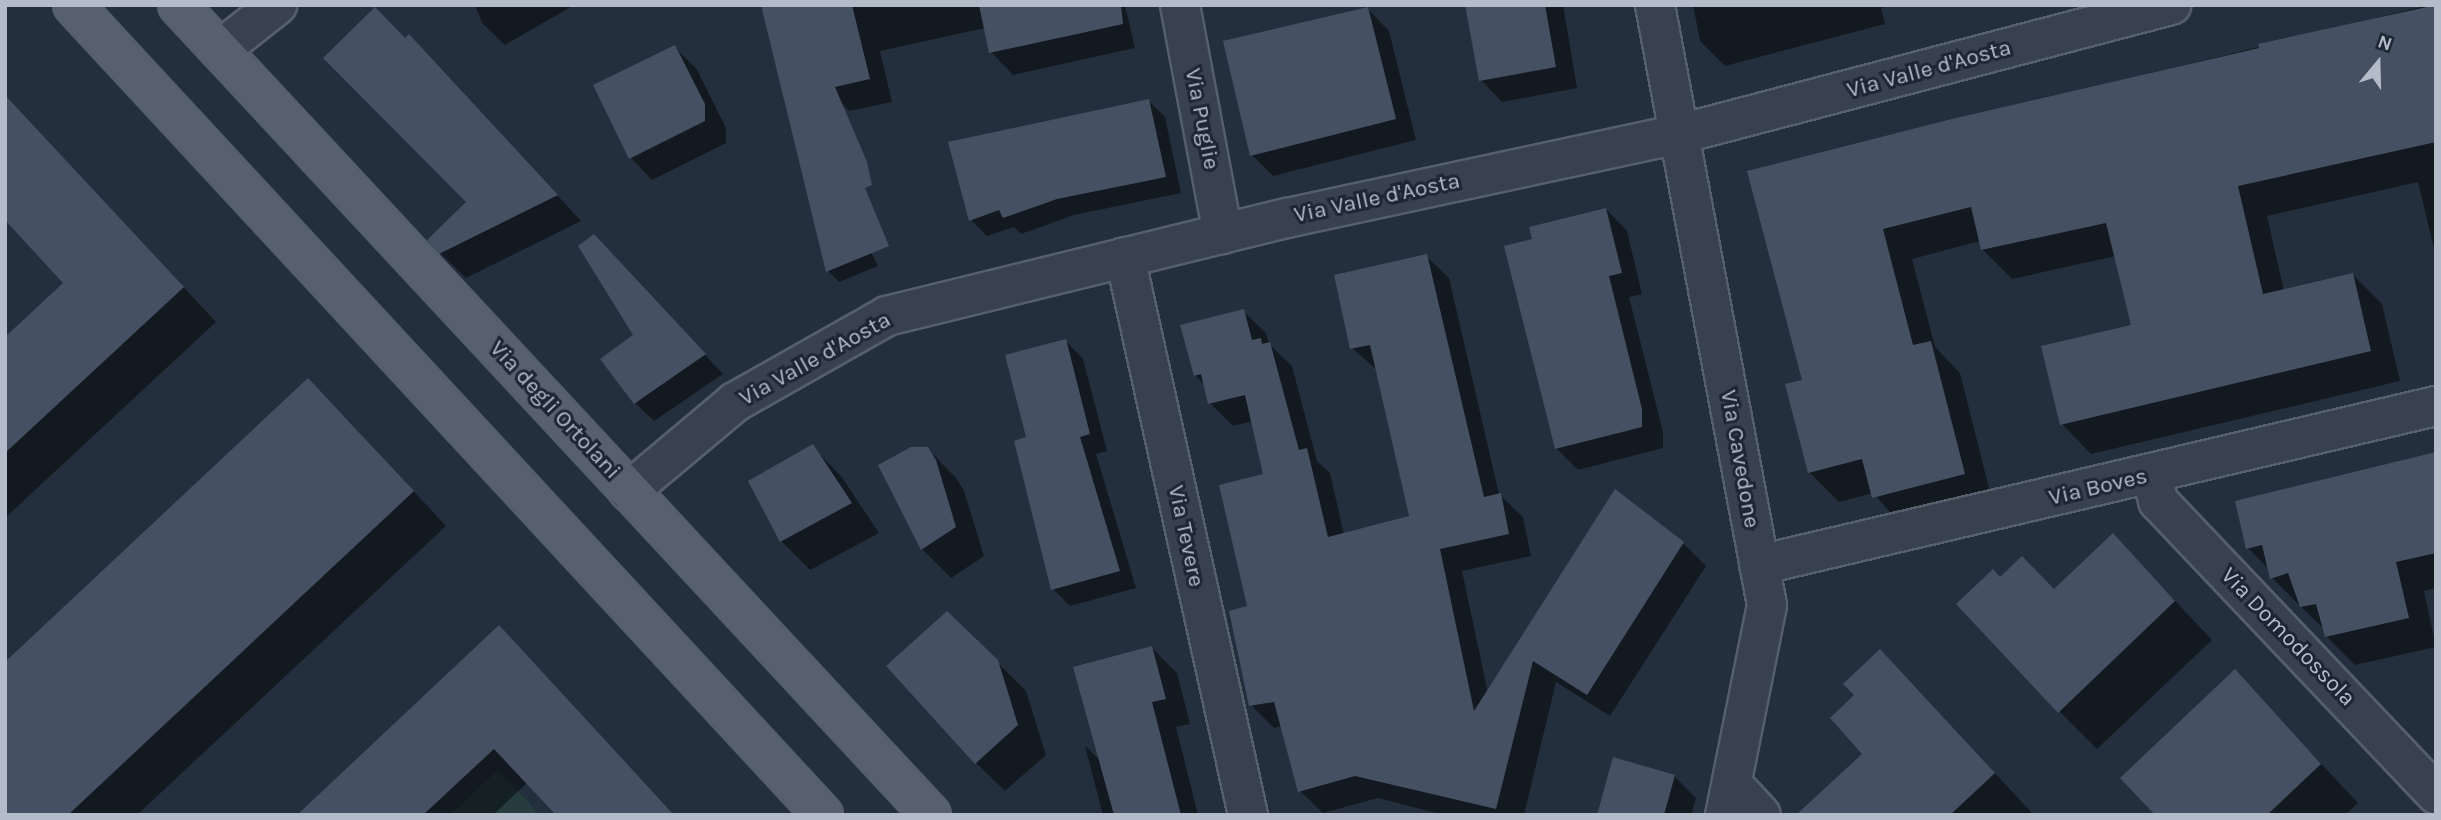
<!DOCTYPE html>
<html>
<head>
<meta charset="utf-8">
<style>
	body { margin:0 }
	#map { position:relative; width:2441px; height:820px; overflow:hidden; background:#242f3e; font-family:Karla,sans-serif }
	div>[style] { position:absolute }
	.green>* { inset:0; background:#263c3f }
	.shadow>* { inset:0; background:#0007 }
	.building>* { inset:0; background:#455162 }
	.roads { filter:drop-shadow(2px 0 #565f6c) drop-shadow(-2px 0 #565f6c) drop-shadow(0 2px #565f6c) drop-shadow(0 -2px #565f6c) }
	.minor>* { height:38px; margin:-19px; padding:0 19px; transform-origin:19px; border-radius:19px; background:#38414e }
	.primary>* { height:38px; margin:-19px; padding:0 19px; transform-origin:19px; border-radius:19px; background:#56606e }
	span { translate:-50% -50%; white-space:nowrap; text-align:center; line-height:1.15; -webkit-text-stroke:6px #1d2633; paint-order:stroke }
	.street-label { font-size:23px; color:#b4bcc9 }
	.frame { position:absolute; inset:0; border:7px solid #b4bcc9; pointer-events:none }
	.north { position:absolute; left:2343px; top:28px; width:70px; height:70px; -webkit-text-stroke:5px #1d2633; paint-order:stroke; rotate:19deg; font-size:19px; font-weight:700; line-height:28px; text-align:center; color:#b4bcc9 }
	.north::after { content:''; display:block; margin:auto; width:24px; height:32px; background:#b4bcc9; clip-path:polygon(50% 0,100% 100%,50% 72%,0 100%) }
</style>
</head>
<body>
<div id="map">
	<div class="green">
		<div style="clip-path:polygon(498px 770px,540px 815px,449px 815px)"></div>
	</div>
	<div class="shadow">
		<div style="clip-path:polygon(475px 5px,574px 5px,505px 45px,482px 23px)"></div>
		<div style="clip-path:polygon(813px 5px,1125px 5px,1135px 48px,1013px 75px,991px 52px,985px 28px,880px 51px,892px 102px,849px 111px,826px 88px)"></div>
		<div style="clip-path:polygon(1467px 5px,1563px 5px,1577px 88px,1502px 102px,1481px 80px)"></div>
		<div style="clip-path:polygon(1693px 5px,1891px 5px,1881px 8px,1885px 24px,1725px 66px,1700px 41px)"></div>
		<div style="clip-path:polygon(2429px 5px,2436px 5px,2436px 257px,2418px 182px,2267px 216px,2284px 291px,2353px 275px,2382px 304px,2400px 381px,2091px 454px,2062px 424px,2133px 327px,2116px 256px,2012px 279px,1982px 249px,1980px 241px,1912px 259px,1935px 347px,1960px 373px,1993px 504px,1903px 527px,1873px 493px,1839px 502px,1809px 472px,1804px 381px,1749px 172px)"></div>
		<div style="clip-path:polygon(1368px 9px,1389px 31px,1416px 140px,1273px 176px,1252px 155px)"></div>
		<div style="clip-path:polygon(406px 40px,434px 62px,581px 221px,466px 278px,440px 253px,469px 202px)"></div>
		<div style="clip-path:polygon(674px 47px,696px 68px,726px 128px,726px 143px,652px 180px,631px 158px)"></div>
		<div style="clip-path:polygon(5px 95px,216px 322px,5px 518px,5px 339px,66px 283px,5px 218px)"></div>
		<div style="clip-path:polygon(1149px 101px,1165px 117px,1181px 193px,1074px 215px,1021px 234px,1014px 227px,987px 236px,971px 220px)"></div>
		<div style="clip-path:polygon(824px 160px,878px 266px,839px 282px,828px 271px)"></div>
		<div style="clip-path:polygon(1606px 209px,1627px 231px,1642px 294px,1629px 297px,1663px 432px,1663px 448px,1578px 470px,1556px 448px,1535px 240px)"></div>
		<div style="clip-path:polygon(612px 255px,723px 374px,654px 421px,635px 403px,635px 335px)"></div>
		<div style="clip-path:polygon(1426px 256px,1449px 278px,1499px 494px,1523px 517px,1531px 556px,1462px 571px,1488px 693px,1683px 543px,1706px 566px,1610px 716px,1556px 682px,1524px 815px,1444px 815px,1378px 798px,1323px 813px,1300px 791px,1282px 726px,1274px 728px,1251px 705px,1249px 607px,1265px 475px,1253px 421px,1233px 426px,1210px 403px,1206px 386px,1195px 375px,1243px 311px,1266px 333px,1269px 344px,1292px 366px,1317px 461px,1330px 473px,1344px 535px,1411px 518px,1377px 370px,1352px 348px)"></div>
		<div style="clip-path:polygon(1066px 341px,1083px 359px,1107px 451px,1096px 454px,1136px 588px,1070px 606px,1053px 589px,1028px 438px)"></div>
		<div style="clip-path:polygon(342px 414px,446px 526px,137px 815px,5px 815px)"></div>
		<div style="clip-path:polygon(812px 447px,841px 476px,879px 533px,810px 570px,781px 541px)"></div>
		<div style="clip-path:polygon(927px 448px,956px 478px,964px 491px,984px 556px,951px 578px,922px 549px)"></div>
		<div style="clip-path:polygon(2436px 454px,2436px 588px,2424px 591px,2436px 647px,2355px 665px,2326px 636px,2325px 630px,2272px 578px,2270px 570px,2248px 548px)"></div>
		<div style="clip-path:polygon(2113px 535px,2212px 640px,2097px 749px,2059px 711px,2001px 580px,2055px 591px)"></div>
		<div style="clip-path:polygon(499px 628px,674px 815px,558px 815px,528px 782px,493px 815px,299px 815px)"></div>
		<div style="clip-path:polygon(1152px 648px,1177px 673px,1190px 724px,1176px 727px,1198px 815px,1103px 815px,1085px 746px,1100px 760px)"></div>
		<div style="clip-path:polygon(1880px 652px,1918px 690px,2032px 813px,1822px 815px,1865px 754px)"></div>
		<div style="clip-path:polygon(997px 662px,1026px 691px,1046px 755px,1005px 791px,976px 763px)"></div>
		<div style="clip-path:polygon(2235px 672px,2358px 803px,2345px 815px,2157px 815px)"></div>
		<div style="clip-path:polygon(1674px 776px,1696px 798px,1691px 815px,1599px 815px)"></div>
	</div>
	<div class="building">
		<div style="clip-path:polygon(761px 5px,852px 5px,870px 79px,835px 87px,867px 162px,872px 185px,865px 188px,889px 246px,826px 272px)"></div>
		<div style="clip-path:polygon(979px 5px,1121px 5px,1123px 24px,989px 53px)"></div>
		<div style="clip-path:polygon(1465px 5px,1545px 5px,1556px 67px,1479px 81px)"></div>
		<div style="clip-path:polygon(2436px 5px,2436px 142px,2238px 186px,2263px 294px,2353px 273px,2371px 351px,2060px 425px,2041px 346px,2131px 325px,2106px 223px,1981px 250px,1971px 207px,1883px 229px,1913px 345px,1931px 341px,1965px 474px,1872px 498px,1862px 459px,1808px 473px,1785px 384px,1802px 380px,1747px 171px,1952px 119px,2259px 48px,2258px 44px)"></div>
		<div style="clip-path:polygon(375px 7px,405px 38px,409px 34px,558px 195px,439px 254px,427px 240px,466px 202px,323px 58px)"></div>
		<div style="clip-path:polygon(1368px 7px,1396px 119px,1250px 156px,1223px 41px)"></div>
		<div style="clip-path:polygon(675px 45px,705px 104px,705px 121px,629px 159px,593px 85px)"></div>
		<div style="clip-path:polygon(5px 95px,184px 287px,5px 453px,5px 337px,63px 283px,5px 220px)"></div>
		<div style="clip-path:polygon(1149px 99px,1166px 177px,1057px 199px,1003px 218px,999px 210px,969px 221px,948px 142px)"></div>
		<div style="clip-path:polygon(1606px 208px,1622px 273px,1609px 276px,1642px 409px,1642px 427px,1555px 449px,1504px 246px,1532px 239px,1529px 227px)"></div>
		<div style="clip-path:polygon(594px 234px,706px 354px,634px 404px,600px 359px,633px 335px,578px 246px)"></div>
		<div style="clip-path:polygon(1427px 254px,1484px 497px,1501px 493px,1509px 534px,1440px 549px,1474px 711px,1615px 489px,1684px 542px,1587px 695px,1533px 661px,1496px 809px,1355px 776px,1298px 792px,1274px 702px,1249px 706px,1229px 611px,1247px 606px,1219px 485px,1263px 474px,1245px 395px,1208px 404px,1201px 374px,1194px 376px,1180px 325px,1244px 309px,1252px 340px,1261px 338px,1262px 344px,1270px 342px,1299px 450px,1307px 448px,1328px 537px,1409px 516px,1370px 345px,1350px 349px,1334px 275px)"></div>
		<div style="clip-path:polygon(1066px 339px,1090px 434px,1080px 437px,1120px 571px,1051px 590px,1014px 441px,1026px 437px,1005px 355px)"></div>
		<div style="clip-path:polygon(308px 378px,414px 491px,68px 815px,5px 815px,5px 662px)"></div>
		<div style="clip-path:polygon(813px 444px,852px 503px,780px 542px,748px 481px)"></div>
		<div style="clip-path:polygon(911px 447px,928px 447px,936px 460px,956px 527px,921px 550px,878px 465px)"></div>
		<div style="clip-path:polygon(2436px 452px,2436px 553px,2396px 562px,2409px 618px,2325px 637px,2316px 604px,2300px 607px,2288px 573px,2270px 579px,2262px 545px,2246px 549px,2235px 501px)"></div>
		<div style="clip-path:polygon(2113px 533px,2175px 601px,2058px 713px,1956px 604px,1993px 569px,2000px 577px,2022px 556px,2054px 589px)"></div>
		<div style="clip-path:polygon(947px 611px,998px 660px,1018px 725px,975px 764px,886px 666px)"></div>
		<div style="clip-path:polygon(499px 625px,674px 815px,556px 815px,494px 749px,423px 815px,297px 815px)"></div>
		<div style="clip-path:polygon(1152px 646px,1166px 699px,1152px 702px,1181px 815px,1114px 815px,1073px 667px)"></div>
		<div style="clip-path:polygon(1880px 649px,1995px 773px,1950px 815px,1796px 815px,1862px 754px,1830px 718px,1854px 695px,1843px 684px)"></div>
		<div style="clip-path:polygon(2235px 669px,2321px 764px,2267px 815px,2155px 815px,2120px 778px)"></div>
		<div style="clip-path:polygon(1613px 757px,1675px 775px,1664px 815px,1597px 815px)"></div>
	</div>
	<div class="roads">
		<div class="minor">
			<div style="left:1180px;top:5px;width:233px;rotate:79.4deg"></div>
			<div style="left:1655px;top:5px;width:610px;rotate:79.43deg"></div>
			<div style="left:1767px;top:605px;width:214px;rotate:101.3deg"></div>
			<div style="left:220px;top:50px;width:73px;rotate:-38.3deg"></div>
			<div style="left:1125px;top:257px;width:571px;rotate:77.57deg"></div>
			<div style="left:2152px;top:475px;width:27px;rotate:77deg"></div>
			<div style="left:2158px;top:501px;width:404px;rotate:46.5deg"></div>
			<div style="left:629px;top:491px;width:138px;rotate:-40deg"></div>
			<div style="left:735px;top:402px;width:175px;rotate:-29.5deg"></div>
			<div style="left:887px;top:316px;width:412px;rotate:-13.8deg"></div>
			<div style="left:1287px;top:218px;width:402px;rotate:-12.1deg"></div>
			<div style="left:1680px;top:134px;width:508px;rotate:-14.72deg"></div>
			<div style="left:1759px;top:565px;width:695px;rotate:-13.22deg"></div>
			<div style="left:1732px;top:784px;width:42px;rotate:46.9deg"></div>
		</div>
		<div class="primary">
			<div style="left:73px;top:5px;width:1104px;rotate:47.2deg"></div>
			<div style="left:178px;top:5px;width:1106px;rotate:47.09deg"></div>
		</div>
	</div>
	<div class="street-label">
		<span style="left:1929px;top:69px;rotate:-15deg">Via Valle d'Aosta</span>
		<span style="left:1202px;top:119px;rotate:79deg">Via Puglie</span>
		<span style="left:1377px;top:198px;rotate:-12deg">Via Valle d'Aosta</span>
		<span style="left:815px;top:359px;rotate:-29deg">Via Valle d'Aosta</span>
		<span style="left:555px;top:410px;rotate:47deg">Via degli Ortolani</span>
		<span style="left:1740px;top:459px;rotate:80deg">Via Cavedone</span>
		<span style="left:2098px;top:487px;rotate:-13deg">Via Boves</span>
		<span style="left:1186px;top:536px;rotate:78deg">Via Tevere</span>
		<span style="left:2288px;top:637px;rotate:46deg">Via Domodossola</span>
	</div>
	<div class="frame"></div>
	<div class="north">N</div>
</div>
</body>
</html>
